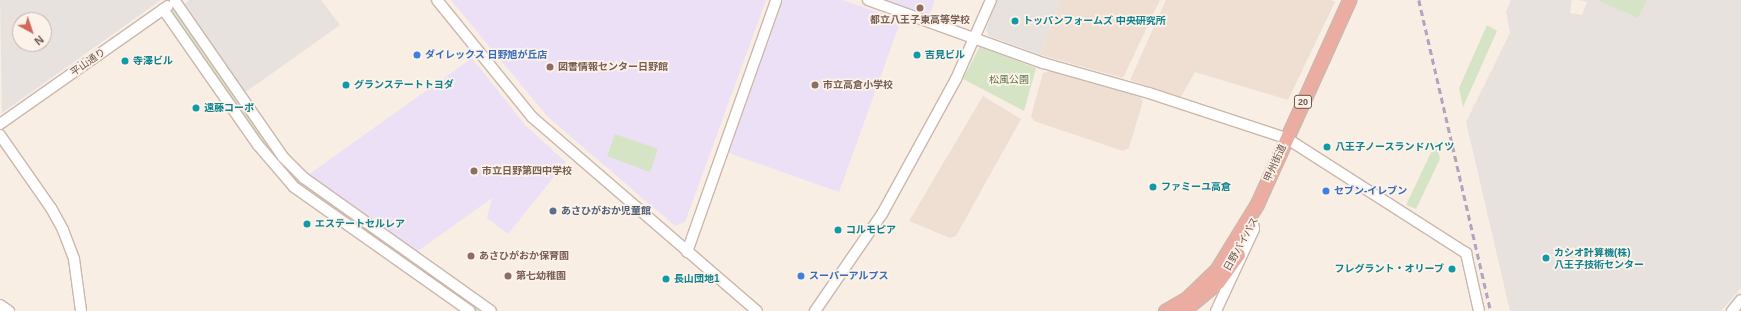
<!DOCTYPE html>
<html>
<head>
<meta charset="utf-8">
<style>
	body { margin:0 }
	#map { position:relative; width:1741px; height:311px; overflow:hidden; background:#f8eee4; font-family:Helvetica,"Noto Sans JP",sans-serif }
	div>[style] { position:absolute }
	.residential>* { inset:0; background:#efdfd3 }
	.industrial>* { inset:0; background:#e8e2de }
	.education>* { inset:0; background:#ebe0f5 }
	.green>* { inset:0; background:#d5e4c4 }
	.roads { filter:drop-shadow(1px 0 #ccb7ad) drop-shadow(-1px 0 #ccb7ad) drop-shadow(0 1px #ccb7ad) drop-shadow(0 -1px #ccb7ad) }
	.secondary>* { height:10px; margin:-5px; padding:0 5px; transform-origin:5px; border-radius:5px; background:#fff }
	.highway>* { height:13px; margin:-6.5px; padding:0 6.5px; transform-origin:6.5px; border-radius:6.5px; background:#ebada2 }
	.rail>* { height:2.5px; margin-top:-1.25px; transform-origin:0; background:repeating-linear-gradient(90deg,#b0a4c0 0 6px,transparent 0 10px) }
	.dots>* { width:11px; height:11px; translate:-50% -50%; box-sizing:border-box; border:2px solid #fcf2e9; border-radius:50% }
	span { translate:-50% -50%; white-space:nowrap; text-align:center; line-height:1.15; -webkit-text-stroke:3.5px #fcf2e9; paint-order:stroke }
	.shield-label span { padding:1px 3px; background:#fcf2e9; border:1px solid; border-radius:3px; -webkit-text-stroke-width:0 }
	.shield-label { font-size:9px; color:#6d554d; font-weight:700 }
	.education-label { font-size:10px; color:#785e54; font-weight:700 }
	.left { translate:0 -50%; text-align:left }
	.culture-label { font-size:10px; color:#0d838f; font-weight:700 }
	.right { translate:-100% -50%; text-align:right }
	.shop-label { font-size:10px; color:#366cbe; font-weight:700 }
	.street-label { font-size:10px; color:#6d554d }
	.park-label { font-size:10px; color:#5c774a }
	.service-label { font-size:10px; color:#4e5e75; font-weight:700 }
	.north { position:absolute; left:12px; top:12px; width:40px; height:40px; box-sizing:border-box; background:#fcf2e9; border:1px solid #c3b3ab; border-radius:50%; rotate:140deg; font-size:11px; font-weight:700; line-height:16px; text-align:center; color:#6d554d }
	.north::after { content:''; display:block; margin:auto; width:14px; height:18px; background:#d26659; clip-path:polygon(50% 0,100% 100%,50% 72%,0 100%) }
</style>
</head>
<body>
<div id="map">
	<div class="residential">
		<div style="clip-path:polygon(1060px 0,1160px 0,1123px 78px,1041px 55px)"></div>
		<div style="clip-path:polygon(1166px 0,1331px 0,1335px 2px,1288px 100px,1195px 72px,1181px 97px,1130px 80px)"></div>
		<div style="clip-path:polygon(1051px 71px,1140px 97px,1143px 101px,1129px 148px,1123px 151px,1034px 121px,1031px 116px,1043px 73px)"></div>
		<div style="clip-path:polygon(983px 96px,1021px 119px,956px 236px,950px 238px,909px 221px)"></div>
	</div>
	<div class="industrial">
		<div style="clip-path:polygon(evenodd,0 0,161px 0,2px 113px,0 0,20px 20px,44px 20px,44px 44px,20px 44px,20px 20px)"></div>
		<div style="clip-path:polygon(189px 0,321px 0,340px 25px,243px 94px,182px 7px)"></div>
		<div style="clip-path:polygon(997px 0,1060px 0,1041px 55px,989px 36px,986px 30px)"></div>
		<div style="clip-path:polygon(1511px 0,1572px 0,1570px 13px,1582px 15px,1587px 2px,1579px 0,1741px 0,1741px 288px,1721px 311px,1510px 311px,1466px 122px,1510px 33px,1506px 12px)"></div>
	</div>
	<div class="education">
		<div style="clip-path:polygon(451px 0,766px 0,685px 222px,675px 226px,548px 117px)"></div>
		<div style="clip-path:polygon(783px 0,842px 0,901px 20px,839px 192px,729px 153px)"></div>
		<div style="clip-path:polygon(885px 0,935px 0,929px 16px)"></div>
		<div style="clip-path:polygon(472px 58px,525px 125px,566px 162px,508px 234px,487px 218px,492px 198px,415px 253px,308px 175px)"></div>
	</div>
	<div class="green">
		<div style="clip-path:polygon(1598px 0,1647px 0,1638px 18px)"></div>
		<div style="clip-path:polygon(175px 1px,283px 157px,491px 311px,470px 311px,294px 187px,163px 9px)"></div>
		<div style="clip-path:polygon(1487px 25px,1497px 31px,1463px 107px,1459px 88px)"></div>
		<div style="clip-path:polygon(980px 46px,1036px 68px,1024px 111px,963px 79px)"></div>
		<div style="clip-path:polygon(615px 134px,658px 149px,650px 172px,607px 156px)"></div>
		<div style="clip-path:polygon(1436px 142px,1440px 159px,1416px 209px,1406px 205px)"></div>
	</div>
	<div class="roads">
		<div class="secondary">
			<div style="left:437px;top:0;width:151px;rotate:50.9deg"></div>
			<div style="left:532px;top:117px;width:297px;rotate:40.8deg"></div>
			<div style="left:868px;top:0;width:186px;rotate:19.8deg"></div>
			<div style="left:1043px;top:63px;width:110px;rotate:15.8deg"></div>
			<div style="left:1149px;top:93px;width:144px;rotate:18.2deg"></div>
			<div style="left:1286px;top:138px;width:214px;rotate:32.6deg"></div>
			<div style="left:1466px;top:253px;width:59px;rotate:77.4deg"></div>
			<div style="left:175px;top:1px;width:190px;rotate:55.3deg"></div>
			<div style="left:283px;top:157px;width:30px;rotate:45deg"></div>
			<div style="left:304px;top:178px;width:229px;rotate:35.4deg"></div>
			<div style="left:163px;top:9px;width:166px;rotate:55.1deg"></div>
			<div style="left:258px;top:145px;width:55px;rotate:49.4deg"></div>
			<div style="left:294px;top:187px;width:215px;rotate:35.2deg"></div>
			<div style="left:0;top:124px;width:205px;rotate:-35.1deg"></div>
			<div style="left:0;top:135px;width:89px;rotate:55.1deg"></div>
			<div style="left:51px;top:208px;width:25px;rotate:61deg"></div>
			<div style="left:63px;top:230px;width:31px;rotate:69deg"></div>
			<div style="left:74px;top:259px;width:52px;rotate:82.3deg"></div>
			<div style="left:687px;top:252px;width:267px;rotate:-70.5deg"></div>
			<div style="left:0;top:305px;width:11px;rotate:34deg"></div>
			<div style="left:815px;top:311px;width:118px;rotate:-55.4deg"></div>
			<div style="left:882px;top:214px;width:154px;rotate:-61.3deg"></div>
			<div style="left:956px;top:79px;width:86px;rotate:-66.1deg"></div>
			<div style="left:1216px;top:311px;width:90px;rotate:-65.1deg"></div>
			<div style="left:1254px;top:229px;width:6px;rotate:-99deg"></div>
			<div style="left:1732px;top:311px;width:14px;rotate:-51deg"></div>
		</div>
		<div class="highway">
			<div style="left:1165px;top:311px;width:24px;rotate:-30deg"></div>
			<div style="left:1186px;top:299px;width:43px;rotate:-44.1deg"></div>
			<div style="left:1217px;top:269px;width:76px;rotate:-58.4deg"></div>
			<div style="left:1257px;top:204px;width:224px;rotate:-65.7deg"></div>
			<div style="left:1183px;top:311px;width:45px;rotate:-39.6deg"></div>
			<div style="left:1218px;top:282px;width:34px;rotate:-54deg"></div>
		</div>
	</div>
	<div class="rail">
		<div style="left:1419px;top:0;width:319px;rotate:77deg"></div>
	</div>
	<div class="dots">
		<div style="left:920px;top:8px;background:#8d6e63"></div>
		<div style="left:1015px;top:21px;background:#0f9aa8"></div>
		<div style="left:417px;top:55px;background:#3f7fe0"></div>
		<div style="left:917px;top:55px;background:#0f9aa8"></div>
		<div style="left:125px;top:61px;background:#0f9aa8"></div>
		<div style="left:550px;top:67px;background:#8d6e63"></div>
		<div style="left:346px;top:85px;background:#0f9aa8"></div>
		<div style="left:815px;top:85px;background:#8d6e63"></div>
		<div style="left:196px;top:108px;background:#0f9aa8"></div>
		<div style="left:1327px;top:147px;background:#0f9aa8"></div>
		<div style="left:474px;top:171px;background:#8d6e63"></div>
		<div style="left:1153px;top:187px;background:#0f9aa8"></div>
		<div style="left:1326px;top:191px;background:#3f7fe0"></div>
		<div style="left:553px;top:211px;background:#5c6f8a"></div>
		<div style="left:307px;top:224px;background:#0f9aa8"></div>
		<div style="left:838px;top:230px;background:#0f9aa8"></div>
		<div style="left:471px;top:256px;background:#8d6e63"></div>
		<div style="left:1546px;top:258px;background:#0f9aa8"></div>
		<div style="left:1452px;top:269px;background:#0f9aa8"></div>
		<div style="left:508px;top:276px;background:#8d6e63"></div>
		<div style="left:801px;top:276px;background:#3f7fe0"></div>
		<div style="left:666px;top:279px;background:#0f9aa8"></div>
	</div>
	<div class="shield-label">
		<span style="left:1303px;top:102px">20</span>
	</div>
	<div class="education-label">
		<span style="left:920px;top:20px">都立八王子東高等学校</span>
		<span class="left" style="left:558px;top:67px">図書情報センター日野館</span>
		<span class="left" style="left:823px;top:85px">市立高倉小学校</span>
		<span class="left" style="left:482px;top:171px">市立日野第四中学校</span>
		<span class="left" style="left:479px;top:256px">あさひがおか保育園</span>
		<span class="left" style="left:516px;top:276px">第七幼稚園</span>
	</div>
	<div class="culture-label">
		<span class="left" style="left:1023px;top:21px">トッパンフォームズ 中央研究所</span>
		<span class="left" style="left:925px;top:55px">吉見ビル</span>
		<span class="left" style="left:133px;top:61px">寺澤ビル</span>
		<span class="left" style="left:354px;top:85px">グランステートトヨダ</span>
		<span class="left" style="left:204px;top:108px">遠藤コーポ</span>
		<span class="left" style="left:1335px;top:147px">八王子ノースランドハイツ</span>
		<span class="left" style="left:1161px;top:187px">ファミーユ高倉</span>
		<span class="left" style="left:315px;top:224px">エステートセルレア</span>
		<span class="left" style="left:846px;top:230px">コルモピア</span>
		<span class="left" style="left:1554px;top:258px">カシオ計算機(株)<br>八王子技術センター</span>
		<span class="right" style="left:1444px;top:269px">フレグラント・オリーブ</span>
		<span class="left" style="left:674px;top:279px">長山団地1</span>
	</div>
	<div class="shop-label">
		<span class="left" style="left:425px;top:55px">ダイレックス 日野旭が丘店</span>
		<span class="left" style="left:1334px;top:191px">セブン-イレブン</span>
		<span class="left" style="left:809px;top:276px">スーパーアルプス</span>
	</div>
	<div class="street-label">
		<span style="left:88px;top:62px;rotate:-35deg">平山通り</span>
		<span style="left:1275px;top:163px;rotate:-66deg">甲州街道</span>
		<span style="left:1241px;top:244px;rotate:-61deg">日野バイパス</span>
	</div>
	<div class="park-label">
		<span style="left:1009px;top:80px">松風公園</span>
	</div>
	<div class="service-label">
		<span class="left" style="left:561px;top:211px">あさひがおか児童館</span>
	</div>
	<div class="north">N</div>
</div>
</body>
</html>
